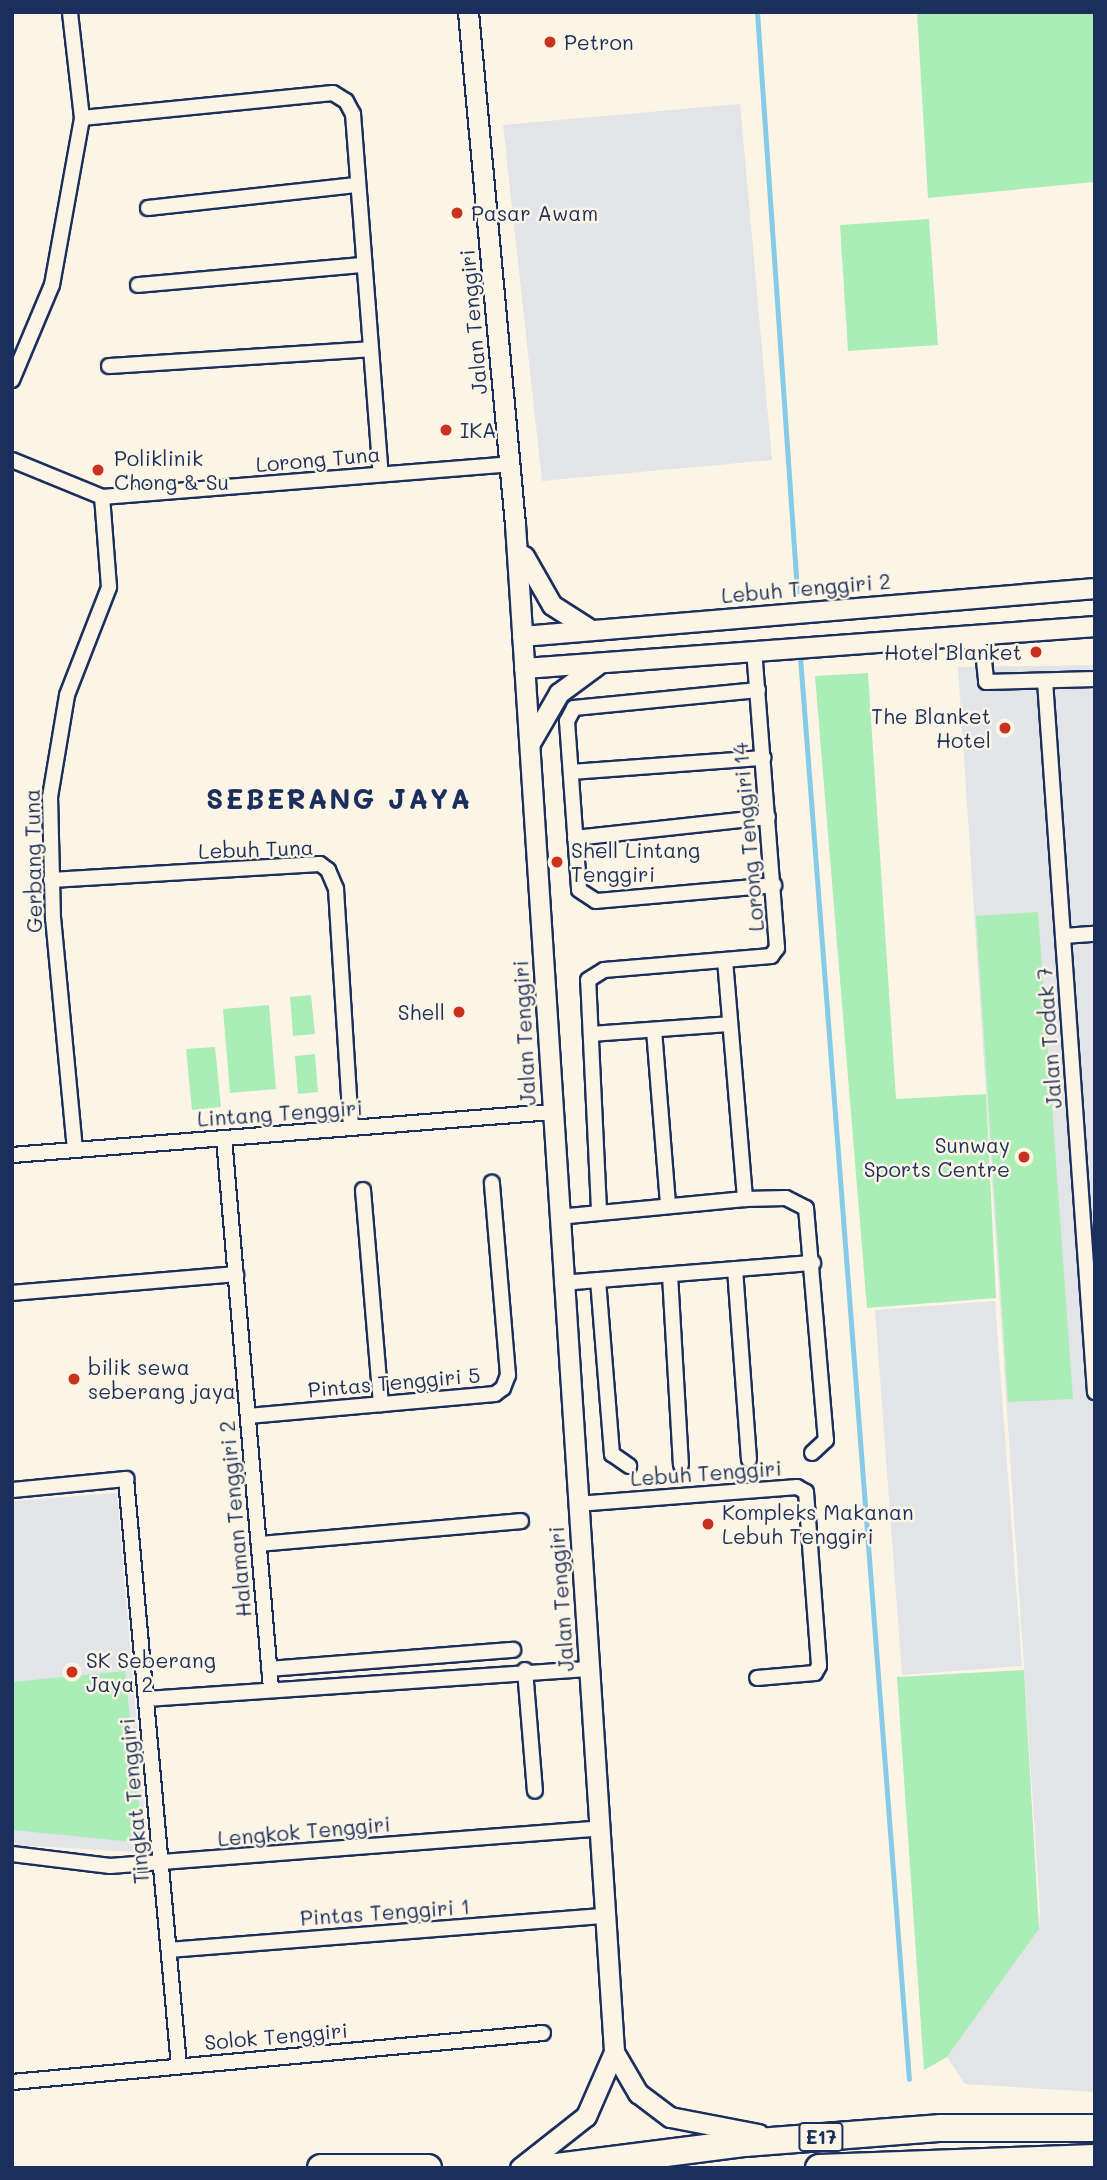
<!DOCTYPE html>
<html>
<head>
<meta charset="utf-8">
<style>
	body { margin:0 }
	#map { position:relative; width:1107px; height:2180px; overflow:hidden; background:#fcf5e5; font-family:Mali,sans-serif }
	div>[style] { position:absolute }
	.built>* { inset:0; background:#e3e4e7 }
	.green>* { inset:0; background:#abedb7 }
	.stream>* { height:5px; margin:-2.5px; padding:0 2.5px; transform-origin:2.5px; border-radius:2.5px; background:#86cce8 }
	.roads { filter:drop-shadow(2px 0 #1b2f5e) drop-shadow(-2px 0 #1b2f5e) drop-shadow(0 2px #1b2f5e) drop-shadow(0 -2px #1b2f5e) }
	.street>* { height:14px; margin:-7px; padding:0 7px; transform-origin:7px; border-radius:7px; background:#fcf5e5 }
	.secondary>* { height:19px; margin:-9.5px; padding:0 9.5px; transform-origin:9.5px; border-radius:9.5px; background:#fcf5e5 }
	.highway>* { height:26px; margin:-13px; padding:0 13px; transform-origin:13px; border-radius:13px; background:#fcf5e5 }
	.dots>* { width:19px; height:19px; translate:-50% -50%; box-sizing:border-box; border:4px solid #fcf5e5; border-radius:50% }
	span { translate:-50% -50%; white-space:nowrap; text-align:center; line-height:1.15; -webkit-text-stroke:5px #fcf5e5; paint-order:stroke }
	.shield-label span { padding:2px 5px; background:#fcf5e5; border:2px solid; border-radius:5px; -webkit-text-stroke-width:0 }
	.shield-label { font-size:19px; color:#1b2f5e; font-weight:700 }
	.poi-label { font-size:21px; color:#1b2f5e }
	.left { translate:0 -50%; text-align:left }
	.right { translate:-100% -50%; text-align:right }
	.street-label { font-size:21px; color:#1b2f5e }
	.district-label { font-size:28px; color:#1b2f5e; font-weight:700; letter-spacing:2px }
	.frame { position:absolute; inset:0; border:14px solid #1b2f5e; pointer-events:none }
</style>
</head>
<body>
<div id="map">
	<div class="built">
		<div style="clip-path:polygon(740px 104px,772px 460px,542px 481px,503px 125px)"></div>
		<div style="clip-path:polygon(1095px 665px,1095px 2092px,965px 2084px,947px 2057px,1039px 1929px,1040px 1911px,958px 667px)"></div>
		<div style="clip-path:polygon(995px 1301px,1022px 1666px,902px 1675px,875px 1310px)"></div>
		<div style="clip-path:polygon(117px 1493px,148px 1853px,17px 1845px,12px 1842px,12px 1501px)"></div>
	</div>
	<div class="green">
		<div style="clip-path:polygon(917px 12px,1095px 12px,1095px 182px,928px 198px)"></div>
		<div style="clip-path:polygon(929px 219px,938px 345px,848px 351px,840px 225px)"></div>
		<div style="clip-path:polygon(868px 673px,896px 1099px,986px 1094px,996px 1298px,867px 1308px,815px 676px)"></div>
		<div style="clip-path:polygon(1038px 912px,1073px 1399px,1008px 1402px,976px 916px)"></div>
		<div style="clip-path:polygon(311px 995px,315px 1034px,293px 1036px,290px 997px)"></div>
		<div style="clip-path:polygon(269px 1005px,276px 1089px,230px 1093px,223px 1009px)"></div>
		<div style="clip-path:polygon(215px 1047px,221px 1107px,192px 1110px,186px 1049px)"></div>
		<div style="clip-path:polygon(315px 1054px,318px 1092px,298px 1094px,295px 1056px)"></div>
		<div style="clip-path:polygon(1024px 1670px,1039px 1929px,947px 2057px,924px 2070px,897px 1677px)"></div>
		<div style="clip-path:polygon(125px 1671px,143px 1843px,12px 1830px,12px 1682px)"></div>
	</div>
	<div class="stream">
		<div style="left:757px;top:12px;width:581px;rotate:86.05deg"></div>
		<div style="left:800px;top:657px;width:1426px;rotate:85.62deg"></div>
	</div>
	<div class="roads">
		<div class="street">
			<div style="left:82px;top:118px;width:252px;rotate:-5.7deg"></div>
			<div style="left:333px;top:93px;width:15px;rotate:32deg"></div>
			<div style="left:346px;top:101px;width:15px;rotate:62deg"></div>
			<div style="left:353px;top:114px;width:361px;rotate:85.6deg"></div>
			<div style="left:148px;top:208px;width:209px;rotate:-6.3deg"></div>
			<div style="left:138px;top:285px;width:226px;rotate:-5.1deg"></div>
			<div style="left:109px;top:366px;width:262px;rotate:-3.7deg"></div>
			<div style="left:12px;top:380px;width:103px;rotate:-67.2deg"></div>
			<div style="left:52px;top:285px;width:170px;rotate:-79.8deg"></div>
			<div style="left:82px;top:118px;width:107px;rotate:-96.5deg"></div>
			<div style="left:12px;top:460px;width:97px;rotate:22.3deg"></div>
			<div style="left:102px;top:497px;width:409px;rotate:-4.6deg"></div>
			<div style="left:962px;top:639px;width:24px;rotate:30deg"></div>
			<div style="left:983px;top:651px;width:31px;rotate:84deg"></div>
			<div style="left:986px;top:682px;width:109px;rotate:-1.6deg"></div>
			<div style="left:1045px;top:681px;width:713px;rotate:85.98deg"></div>
			<div style="left:758px;top:690px;width:185px;rotate:174.4deg"></div>
			<div style="left:574px;top:708px;width:15px;rotate:118deg"></div>
			<div style="left:567px;top:721px;width:169px;rotate:85.9deg"></div>
			<div style="left:579px;top:890px;width:20px;rotate:33deg"></div>
			<div style="left:596px;top:901px;width:179px;rotate:-5.1deg"></div>
			<div style="left:571px;top:772px;width:193px;rotate:-4.2deg"></div>
			<div style="left:575px;top:838px;width:194px;rotate:-6.2deg"></div>
			<div style="left:51px;top:880px;width:269px;rotate:-3.4deg"></div>
			<div style="left:320px;top:864px;width:10px;rotate:37deg"></div>
			<div style="left:328px;top:870px;width:21px;rotate:67deg"></div>
			<div style="left:336px;top:889px;width:239px;rotate:86.4deg"></div>
			<div style="left:1063px;top:936px;width:32px;rotate:-4deg"></div>
			<div style="left:725px;top:960px;width:240px;rotate:85.2deg"></div>
			<div style="left:654px;top:1030px;width:176px;rotate:85.4deg"></div>
			<div style="left:591px;top:1034px;width:138px;rotate:-4.1deg"></div>
			<div style="left:224px;top:1138px;width:552px;rotate:85.12deg"></div>
			<div style="left:75px;top:1150px;width:232px;rotate:-95.4deg"></div>
			<div style="left:53px;top:919px;width:122px;rotate:-91.4deg"></div>
			<div style="left:50px;top:797px;width:103px;rotate:-80.5deg"></div>
			<div style="left:67px;top:695px;width:116px;rotate:-68.7deg"></div>
			<div style="left:109px;top:587px;width:90px;rotate:-94.4deg"></div>
			<div style="left:12px;top:1155px;width:541px;rotate:-4.56deg"></div>
			<div style="left:363px;top:1190px;width:215px;rotate:85.2deg"></div>
			<div style="left:599px;top:1210px;width:230px;rotate:-92.7deg"></div>
			<div style="left:588px;top:980px;width:19px;rotate:-32deg"></div>
			<div style="left:604px;top:970px;width:168px;rotate:-4.8deg"></div>
			<div style="left:771px;top:956px;width:10px;rotate:-53deg"></div>
			<div style="left:777px;top:948px;width:298px;rotate:-94.4deg"></div>
			<div style="left:558px;top:1217px;width:188px;rotate:-5.5deg"></div>
			<div style="left:745px;top:1199px;width:41px;rotate:-1.4deg"></div>
			<div style="left:786px;top:1198px;width:22px;rotate:27deg"></div>
			<div style="left:806px;top:1208px;width:233px;rotate:85.1deg"></div>
			<div style="left:826px;top:1440px;width:19px;rotate:137deg"></div>
			<div style="left:735px;top:1269px;width:191px;rotate:85.8deg"></div>
			<div style="left:670px;top:1275px;width:190px;rotate:86.7deg"></div>
			<div style="left:598px;top:1280px;width:175px;rotate:85.4deg"></div>
			<div style="left:612px;top:1454px;width:21px;rotate:35deg"></div>
			<div style="left:562px;top:1283px;width:252px;rotate:-4.6deg"></div>
			<div style="left:12px;top:1293px;width:225px;rotate:-4.8deg"></div>
			<div style="left:248px;top:1416px;width:248px;rotate:-5.1deg"></div>
			<div style="left:495px;top:1394px;width:10px;rotate:-37deg"></div>
			<div style="left:503px;top:1388px;width:14px;rotate:-69deg"></div>
			<div style="left:508px;top:1375px;width:193px;rotate:-94.8deg"></div>
			<div style="left:12px;top:1490px;width:115px;rotate:-5.5deg"></div>
			<div style="left:126px;top:1479px;width:589px;rotate:84.84deg"></div>
			<div style="left:577px;top:1504px;width:221px;rotate:-4.4deg"></div>
			<div style="left:797px;top:1487px;width:10px;rotate:29deg"></div>
			<div style="left:806px;top:1492px;width:174px;rotate:85.7deg"></div>
			<div style="left:819px;top:1666px;width:8px;rotate:120deg"></div>
			<div style="left:815px;top:1673px;width:58px;rotate:175.1deg"></div>
			<div style="left:259px;top:1544px;width:263px;rotate:-5deg"></div>
			<div style="left:269px;top:1669px;width:245px;rotate:-4.5deg"></div>
			<div style="left:525px;top:1670px;width:121px;rotate:85.3deg"></div>
			<div style="left:146px;top:1699px;width:443px;rotate:-3.9deg"></div>
			<div style="left:12px;top:1854px;width:99px;rotate:7deg"></div>
			<div style="left:110px;top:1866px;width:490px;rotate:-4.4deg"></div>
			<div style="left:169px;top:1950px;width:437px;rotate:-4.5deg"></div>
			<div style="left:12px;top:2082px;width:533px;rotate:-5.27deg"></div>
		</div>
		<div class="secondary">
			<div style="left:468px;top:12px;width:514px;rotate:84.76deg"></div>
			<div style="left:515px;top:524px;width:1531px;rotate:86.29deg"></div>
			<div style="left:614px;top:2052px;width:70px;rotate:113.6deg"></div>
			<div style="left:586px;top:2116px;width:84px;rotate:141.8deg"></div>
			<div style="left:524px;top:556px;width:56px;rotate:60.3deg"></div>
			<div style="left:552px;top:605px;width:46px;rotate:32.7deg"></div>
			<div style="left:522px;top:636px;width:575px;rotate:-4.79deg"></div>
			<div style="left:524px;top:668px;width:573px;rotate:-4.21deg"></div>
			<div style="left:530px;top:743px;width:58px;rotate:-59.9deg"></div>
			<div style="left:559px;top:693px;width:47px;rotate:-36.4deg"></div>
			<div style="left:614px;top:2052px;width:48px;rotate:59.7deg"></div>
			<div style="left:638px;top:2093px;width:40px;rotate:37deg"></div>
			<div style="left:670px;top:2117px;width:90px;rotate:10.9deg"></div>
		</div>
		<div class="highway">
			<div style="left:321px;top:2168px;width:107px"></div>
			<div style="left:549px;top:2168px;width:198px;rotate:-7.3deg"></div>
			<div style="left:745px;top:2143px;width:197px;rotate:-4.4deg"></div>
			<div style="left:941px;top:2128px;width:154px"></div>
			<div style="left:819px;top:2168px;width:276px;rotate:-2.1deg"></div>
		</div>
	</div>
	<div class="dots">
		<div style="left:550px;top:42px;background:#c8321e"></div>
		<div style="left:457px;top:213px;background:#c8321e"></div>
		<div style="left:446px;top:430px;background:#c8321e"></div>
		<div style="left:98px;top:470px;background:#c8321e"></div>
		<div style="left:1036px;top:652px;background:#c8321e"></div>
		<div style="left:1005px;top:728px;background:#c8321e"></div>
		<div style="left:557px;top:862px;background:#c8321e"></div>
		<div style="left:459px;top:1012px;background:#c8321e"></div>
		<div style="left:1024px;top:1157px;background:#c8321e"></div>
		<div style="left:74px;top:1379px;background:#c8321e"></div>
		<div style="left:708px;top:1524px;background:#c8321e"></div>
		<div style="left:72px;top:1672px;background:#c8321e"></div>
	</div>
	<div class="shield-label">
		<span style="left:821px;top:2137px">E17</span>
	</div>
	<div class="poi-label">
		<span class="left" style="left:564px;top:42px">Petron</span>
		<span class="left" style="left:471px;top:213px">Pasar Awam</span>
		<span class="left" style="left:460px;top:430px">IKA</span>
		<span class="left" style="left:114px;top:470px">Poliklinik<br>Chong &amp; Su</span>
		<span class="right" style="left:1022px;top:652px">Hotel Blanket</span>
		<span class="right" style="left:991px;top:728px">The Blanket<br>Hotel</span>
		<span class="left" style="left:571px;top:862px">Shell Lintang<br>Tenggiri</span>
		<span class="right" style="left:445px;top:1012px">Shell</span>
		<span class="right" style="left:1010px;top:1157px">Sunway<br>Sports Centre</span>
		<span class="left" style="left:88px;top:1379px">bilik sewa<br>seberang jaya</span>
		<span class="left" style="left:722px;top:1524px">Kompleks Makanan<br>Lebuh Tenggiri</span>
		<span class="left" style="left:86px;top:1672px">SK Seberang<br>Jaya 2</span>
	</div>
	<div class="street-label">
		<span style="left:473px;top:322px;rotate:-95deg">Jalan Tenggiri</span>
		<span style="left:318px;top:459px;rotate:-5deg">Lorong Tuna</span>
		<span style="left:806px;top:588px;rotate:-5deg">Lebuh Tenggiri 2</span>
		<span style="left:748px;top:837px;rotate:-95deg">Lorong Tenggiri 14</span>
		<span style="left:256px;top:849px;rotate:-2deg">Lebuh Tuna</span>
		<span style="left:33px;top:861px;rotate:-91deg">Gerbang Tuna</span>
		<span style="left:524px;top:1033px;rotate:-93deg">Jalan Tenggiri</span>
		<span style="left:1049px;top:1038px;rotate:-94deg">Jalan Todak 7</span>
		<span style="left:280px;top:1113px;rotate:-4deg">Lintang Tenggiri</span>
		<span style="left:394px;top:1382px;rotate:-5deg">Pintas Tenggiri 5</span>
		<span style="left:706px;top:1473px;rotate:-4deg">Lebuh Tenggiri</span>
		<span style="left:235px;top:1519px;rotate:-95deg">Halaman Tenggiri 2</span>
		<span style="left:561px;top:1599px;rotate:-94deg">Jalan Tenggiri</span>
		<span style="left:134px;top:1801px;rotate:-95deg">Tingkat Tenggiri</span>
		<span style="left:304px;top:1831px;rotate:-5deg">Lengkok Tenggiri</span>
		<span style="left:385px;top:1912px;rotate:-4deg">Pintas Tenggiri 1</span>
		<span style="left:276px;top:2036px;rotate:-5deg">Solok Tenggiri</span>
	</div>
	<div class="district-label">
		<span style="left:339px;top:798px">SEBERANG JAYA</span>
	</div>
	<div class="frame"></div>
</div>
</body>
</html>
